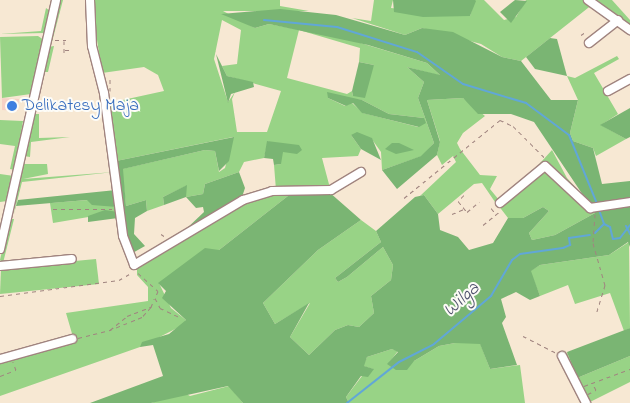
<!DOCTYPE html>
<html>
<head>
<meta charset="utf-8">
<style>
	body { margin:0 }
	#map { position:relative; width:630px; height:403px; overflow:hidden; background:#f7e8d3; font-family:"Indie Flower",sans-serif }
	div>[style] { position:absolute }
	.built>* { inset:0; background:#f6d1c5 }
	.green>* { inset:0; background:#98d386 }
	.forest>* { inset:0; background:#7ab573 }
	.stream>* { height:2px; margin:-1px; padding:0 1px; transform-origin:1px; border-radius:1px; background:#61a7d7 }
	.path>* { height:1px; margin-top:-0.5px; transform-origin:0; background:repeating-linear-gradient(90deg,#a0847f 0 4px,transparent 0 8px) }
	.roads { filter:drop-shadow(1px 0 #a0847f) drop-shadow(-1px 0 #a0847f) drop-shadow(0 1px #a0847f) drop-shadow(0 -1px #a0847f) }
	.minor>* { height:8px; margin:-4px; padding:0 4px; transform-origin:4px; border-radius:4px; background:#fff }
	.dots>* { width:14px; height:14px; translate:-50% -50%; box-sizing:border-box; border:2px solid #fdfcf7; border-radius:50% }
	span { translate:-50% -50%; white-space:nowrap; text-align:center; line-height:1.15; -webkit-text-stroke:4px #fdfcf7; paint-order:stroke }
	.shop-label { font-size:18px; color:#366cbe }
	.left { translate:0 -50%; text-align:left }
	.water-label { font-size:19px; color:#535570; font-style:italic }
</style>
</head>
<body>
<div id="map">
	<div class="built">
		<div style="clip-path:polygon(2px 98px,19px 99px,18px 111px,2px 110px)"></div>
	</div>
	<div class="green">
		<div style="clip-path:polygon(59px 0,63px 0,52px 42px,50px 40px)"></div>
		<div style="clip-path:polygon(evenodd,91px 0,280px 0,280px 6px,309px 11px,223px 11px,255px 28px,269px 24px,344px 38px,427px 63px,441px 76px,407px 67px,424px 82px,418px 98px,434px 143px,422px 156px,382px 170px,381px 152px,371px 138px,351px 135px,361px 149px,358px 156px,322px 158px,330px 188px,276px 190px,274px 165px,281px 164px,268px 141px,264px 158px,244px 162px,239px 172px,205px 184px,203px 194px,186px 197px,186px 186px,163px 197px,164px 205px,147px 211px,146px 200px,126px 206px,122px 169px,205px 150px,215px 151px,219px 172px,225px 168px,233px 137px,116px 161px,104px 83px,109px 103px,164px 91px,158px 75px,144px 67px,102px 73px,91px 0,222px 20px,241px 30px,237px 64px,222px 66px,227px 76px,281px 91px,267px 132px,237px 132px,232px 99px,235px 92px,228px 102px,214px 59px,222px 20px,91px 0,299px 30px,360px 48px,359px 62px,374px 65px,353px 96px,352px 91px,347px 94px,287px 78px,299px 30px,91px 0,328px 98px,362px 100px,389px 114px,424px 118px,418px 127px,363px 113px,352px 103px,345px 106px,328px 98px)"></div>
		<div style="clip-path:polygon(374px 0,393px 0,391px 8px,470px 16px,475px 0,484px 0,504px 20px,516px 17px,526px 0,584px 0,593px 4px,521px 61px,502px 57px,481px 44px,422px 28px,405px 35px,352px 18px,371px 21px)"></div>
		<div style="clip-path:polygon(596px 0,612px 0,630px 20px,630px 26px)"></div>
		<div style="clip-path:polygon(46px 8px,50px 11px,44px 33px,0 34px,41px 31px)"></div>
		<div style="clip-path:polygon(38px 36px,44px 40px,31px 94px,2px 98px,0 37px)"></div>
		<div style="clip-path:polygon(54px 46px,48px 72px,44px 72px,48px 47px)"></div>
		<div style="clip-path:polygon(617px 56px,619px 59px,594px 73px,618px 114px,601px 125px,626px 139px,596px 156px,593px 148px,573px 141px,570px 133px,578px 100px,567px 76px,575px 78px)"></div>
		<div style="clip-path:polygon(463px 98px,485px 116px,463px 133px,457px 143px,460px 149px,480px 175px,497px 176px,490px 189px,499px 200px,512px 194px,552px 150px,567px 178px,593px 207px,547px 165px,537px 167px,512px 195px,503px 201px,495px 202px,482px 183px,474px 184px,438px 214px,424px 195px,420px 196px,456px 162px,453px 156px,442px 165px,437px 155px,440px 141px,427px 100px)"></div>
		<div style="clip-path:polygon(34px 114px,39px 114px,39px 138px,70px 137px,31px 142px,30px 157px,24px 156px)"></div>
		<div style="clip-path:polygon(0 120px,23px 121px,15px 170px,10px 169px,15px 146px,0 144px)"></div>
		<div style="clip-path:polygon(22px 164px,47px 164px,48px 174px,23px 179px,114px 172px,22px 182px,14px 214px)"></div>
		<div style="clip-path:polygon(542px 168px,595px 213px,555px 235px,532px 240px,529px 233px,549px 211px,543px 207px,523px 218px,508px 218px,498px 205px,513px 198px)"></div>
		<div style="clip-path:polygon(0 174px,14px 176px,7px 201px,0 202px)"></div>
		<div style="clip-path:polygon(293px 192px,219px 250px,159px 283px,171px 308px,186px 320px,183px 325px,140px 347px,0 396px,0 362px,73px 337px,66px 313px,148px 301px,148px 287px,137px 275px,137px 266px,230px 209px,261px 196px)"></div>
		<div style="clip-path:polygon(88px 200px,117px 207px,118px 212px,53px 223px,50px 203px)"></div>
		<div style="clip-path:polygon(9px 219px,14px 219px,3px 263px,0 260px)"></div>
		<div style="clip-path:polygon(361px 220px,376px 231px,381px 242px,335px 278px,338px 282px,347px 277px,383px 247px,393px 265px,391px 280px,371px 296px,374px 313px,359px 327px,348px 325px,335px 330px,309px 355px,290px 337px,310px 303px,275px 324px,263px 303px,318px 250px)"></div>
		<div style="clip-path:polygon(629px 242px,630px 328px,624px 331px,610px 293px,575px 304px,568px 285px,540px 296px,530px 271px,540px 265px,609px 255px)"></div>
		<div style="clip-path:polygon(96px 259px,99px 284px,0 294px,1px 268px)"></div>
		<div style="clip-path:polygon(455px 343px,480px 343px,490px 369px,520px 365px,525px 403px,349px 403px,346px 397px,362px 376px,373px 369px,363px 366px,367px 357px,392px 349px,398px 351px,388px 364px,414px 361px,439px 346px)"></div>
		<div style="clip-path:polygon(567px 352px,577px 378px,630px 356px,630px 382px,588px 403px,565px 358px)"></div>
		<div style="clip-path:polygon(229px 386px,243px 403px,151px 403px,183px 392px,190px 396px)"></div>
	</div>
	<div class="forest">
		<div style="clip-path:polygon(393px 0,475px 0,476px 1px,470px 16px,423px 17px,394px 12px)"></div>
		<div style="clip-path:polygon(515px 0,527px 1px,511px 23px,500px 12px)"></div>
		<div style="clip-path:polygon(280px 9px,336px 15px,405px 35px,422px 28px,453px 32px,502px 57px,521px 61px,551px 100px,578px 100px,570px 133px,573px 141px,593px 148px,602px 184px,630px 181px,630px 247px,628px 242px,609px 255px,540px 265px,531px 271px,540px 296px,530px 300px,516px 292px,501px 299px,506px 317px,502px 323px,517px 365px,490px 369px,480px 344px,455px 343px,439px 346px,414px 361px,407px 370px,396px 370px,387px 364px,398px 352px,392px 349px,367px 357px,364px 366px,374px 369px,368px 377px,361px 376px,346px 397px,349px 403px,243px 403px,228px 386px,151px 403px,90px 403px,163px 376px,153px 345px,140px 347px,142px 342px,169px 334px,186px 320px,162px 298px,166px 291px,158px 283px,205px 248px,219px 250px,293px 192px,329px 192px,361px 220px,318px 250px,263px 303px,275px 324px,309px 303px,290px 337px,309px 355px,335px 330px,348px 325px,359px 327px,374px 313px,371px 296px,391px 280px,393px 265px,383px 247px,347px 277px,338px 282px,335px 278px,381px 242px,376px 231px,415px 197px,424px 195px,438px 214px,440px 230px,458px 237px,469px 250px,493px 243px,508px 218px,523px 218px,543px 207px,549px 211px,529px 233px,532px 240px,555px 235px,595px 213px,534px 122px,511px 114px,478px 114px,463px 98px,427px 100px,440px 142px,437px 155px,397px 189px,382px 170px,421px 156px,434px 143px,418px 98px,424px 82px,407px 67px,440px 75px,427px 63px,368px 45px,269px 24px,255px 28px,221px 14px)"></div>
		<div style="clip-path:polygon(550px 38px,557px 39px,567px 76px,535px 69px,526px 57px)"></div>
		<div style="clip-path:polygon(216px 54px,227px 76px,253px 82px,254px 87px,231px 94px,228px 103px)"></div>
		<div style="clip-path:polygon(359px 62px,374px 65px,365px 98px,353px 96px,352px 91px)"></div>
		<div style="clip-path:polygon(327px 92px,362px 100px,389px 114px,424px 118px,426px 123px,419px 127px,362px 113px,353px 103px,346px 106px,328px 98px)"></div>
		<div style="clip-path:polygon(630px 108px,630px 137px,626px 139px,600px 125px)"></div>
		<div style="clip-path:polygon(357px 132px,372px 138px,381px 160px,361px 149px,351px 135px)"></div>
		<div style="clip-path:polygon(234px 137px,229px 161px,219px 171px,215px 151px,205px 150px,123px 169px,126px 206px,146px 200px,147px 211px,135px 218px,134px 234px,145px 246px,129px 255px,116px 161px)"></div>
		<div style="clip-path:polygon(267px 141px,299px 145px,302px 150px,297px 154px,283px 152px,281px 164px,274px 165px,273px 159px,264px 158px)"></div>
		<div style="clip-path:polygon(392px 143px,399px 143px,414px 150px,396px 154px,385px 149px)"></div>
		<div style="clip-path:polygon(239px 172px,245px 188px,241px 200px,184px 231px,204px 212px,203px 207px,196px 208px,186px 197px,164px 205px,163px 197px,187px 185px,186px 197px,203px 194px,205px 184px)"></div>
		<div style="clip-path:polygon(116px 190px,117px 207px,92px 205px,87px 200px,16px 206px,18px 200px)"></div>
		<div style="clip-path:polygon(105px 210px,118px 212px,118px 218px,88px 222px,88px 216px)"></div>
		<div style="clip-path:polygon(630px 328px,630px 356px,577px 378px,567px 352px)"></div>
	</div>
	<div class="stream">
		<div style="left:264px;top:20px;width:73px;rotate:5.5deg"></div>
		<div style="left:337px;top:27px;width:84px;rotate:17.4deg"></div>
		<div style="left:417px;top:52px;width:56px;rotate:34.8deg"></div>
		<div style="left:463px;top:84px;width:66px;rotate:16.8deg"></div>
		<div style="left:526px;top:103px;width:54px;rotate:36.7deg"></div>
		<div style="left:569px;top:135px;width:77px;rotate:67.8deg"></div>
		<div style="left:599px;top:210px;width:15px;rotate:70deg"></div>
		<div style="left:604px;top:224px;width:7px;rotate:27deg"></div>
		<div style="left:610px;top:227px;width:12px;rotate:76deg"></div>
		<div style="left:613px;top:239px;width:7px;rotate:-8deg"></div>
		<div style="left:620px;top:238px;width:16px;rotate:-52deg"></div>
		<div style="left:626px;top:226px;width:9px;rotate:63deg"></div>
		<div style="left:595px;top:233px;width:13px;rotate:-45deg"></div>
		<div style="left:347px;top:403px;width:66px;rotate:-38.3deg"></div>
		<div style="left:399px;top:362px;width:39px;rotate:-27deg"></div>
		<div style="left:434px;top:344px;width:75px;rotate:-40.1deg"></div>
		<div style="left:491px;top:296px;width:42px;rotate:-59.7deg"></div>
		<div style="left:512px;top:260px;width:10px;rotate:-37deg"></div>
		<div style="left:520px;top:254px;width:43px;rotate:-7.9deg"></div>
		<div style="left:563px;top:248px;width:8px;rotate:-23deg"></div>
		<div style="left:570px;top:245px;width:7px;rotate:-98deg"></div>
		<div style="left:569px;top:238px;width:21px;rotate:-8deg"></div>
	</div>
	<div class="path">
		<div style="left:581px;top:35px;width:7px;rotate:-34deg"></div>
		<div style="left:55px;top:40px;width:11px"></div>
		<div style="left:64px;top:41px;width:12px;rotate:90deg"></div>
		<div style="left:65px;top:50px;width:6px"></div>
		<div style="left:110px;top:91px;width:12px;rotate:-90deg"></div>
		<div style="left:464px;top:195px;width:8px;rotate:135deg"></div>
		<div style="left:458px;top:201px;width:14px;rotate:51deg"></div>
		<div style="left:467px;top:212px;width:16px;rotate:-40deg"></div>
		<div style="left:404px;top:198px;width:124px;rotate:-39.1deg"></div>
		<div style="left:500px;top:120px;width:14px;rotate:25deg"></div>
		<div style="left:513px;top:126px;width:45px;rotate:45deg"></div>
		<div style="left:491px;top:208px;width:6px;rotate:51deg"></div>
		<div style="left:53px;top:209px;width:59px"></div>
		<div style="left:452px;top:214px;width:13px;rotate:-23deg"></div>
		<div style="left:595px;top:214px;width:29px;rotate:94deg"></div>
		<div style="left:593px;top:243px;width:44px;rotate:74.1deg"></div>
		<div style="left:605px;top:285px;width:31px;rotate:107deg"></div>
		<div style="left:483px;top:225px;width:22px;rotate:-39deg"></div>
		<div style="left:161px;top:234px;width:7px;rotate:34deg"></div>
		<div style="left:138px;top:273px;width:27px;rotate:42deg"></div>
		<div style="left:158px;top:291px;width:8px;rotate:113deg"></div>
		<div style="left:155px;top:298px;width:11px;rotate:63deg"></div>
		<div style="left:160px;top:308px;width:21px;rotate:25deg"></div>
		<div style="left:0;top:296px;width:120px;rotate:-7.7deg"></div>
		<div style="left:119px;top:280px;width:16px;rotate:-30deg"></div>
		<div style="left:151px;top:307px;width:9px;rotate:-69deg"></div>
		<div style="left:523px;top:336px;width:37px;rotate:27deg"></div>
		<div style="left:78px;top:338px;width:33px;rotate:-14deg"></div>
		<div style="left:110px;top:330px;width:22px;rotate:-39deg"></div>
		<div style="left:127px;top:316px;width:26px;rotate:-21deg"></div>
		<div style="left:151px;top:307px;width:13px;rotate:132deg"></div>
		<div style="left:142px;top:317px;width:35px;rotate:158deg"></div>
		<div style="left:0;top:376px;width:17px;rotate:-21deg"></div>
		<div style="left:16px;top:370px;width:9px;rotate:-111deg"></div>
		<div style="left:584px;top:386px;width:49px;rotate:-20.3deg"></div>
		<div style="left:588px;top:394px;width:9px;rotate:-27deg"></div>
		<div style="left:596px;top:390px;width:7px;rotate:-117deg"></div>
	</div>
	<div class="roads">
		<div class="minor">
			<div style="left:90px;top:0;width:46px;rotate:87.5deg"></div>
			<div style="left:92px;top:46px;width:49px;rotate:75.7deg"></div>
			<div style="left:104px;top:93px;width:144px;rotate:82.4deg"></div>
			<div style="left:123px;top:236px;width:31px;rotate:69deg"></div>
			<div style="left:134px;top:265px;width:127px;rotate:-30.8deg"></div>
			<div style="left:243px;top:200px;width:30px;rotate:-17deg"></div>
			<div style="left:272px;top:191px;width:59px;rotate:-1deg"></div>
			<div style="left:331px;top:190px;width:35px;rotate:-31deg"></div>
			<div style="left:588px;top:0;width:52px;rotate:35.5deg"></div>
			<div style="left:589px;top:43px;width:37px;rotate:-38deg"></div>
			<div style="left:608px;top:91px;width:25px;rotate:-29deg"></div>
			<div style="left:500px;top:203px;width:58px;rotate:-39.4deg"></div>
			<div style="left:545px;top:166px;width:62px;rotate:43deg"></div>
			<div style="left:590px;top:208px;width:40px;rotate:-8.5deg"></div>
			<div style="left:0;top:249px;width:255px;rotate:-77.3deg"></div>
			<div style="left:0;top:266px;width:72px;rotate:-5.6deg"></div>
			<div style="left:562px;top:356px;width:53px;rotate:62.9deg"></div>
			<div style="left:0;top:359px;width:75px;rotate:-15.5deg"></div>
		</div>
	</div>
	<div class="dots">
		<div style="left:12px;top:106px;background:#3f7fe0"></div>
	</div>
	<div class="shop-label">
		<span class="left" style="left:22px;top:106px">Delikatesy Maja</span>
	</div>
	<div class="water-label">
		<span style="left:462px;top:300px;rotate:-42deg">Wilga</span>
	</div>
</div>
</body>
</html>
